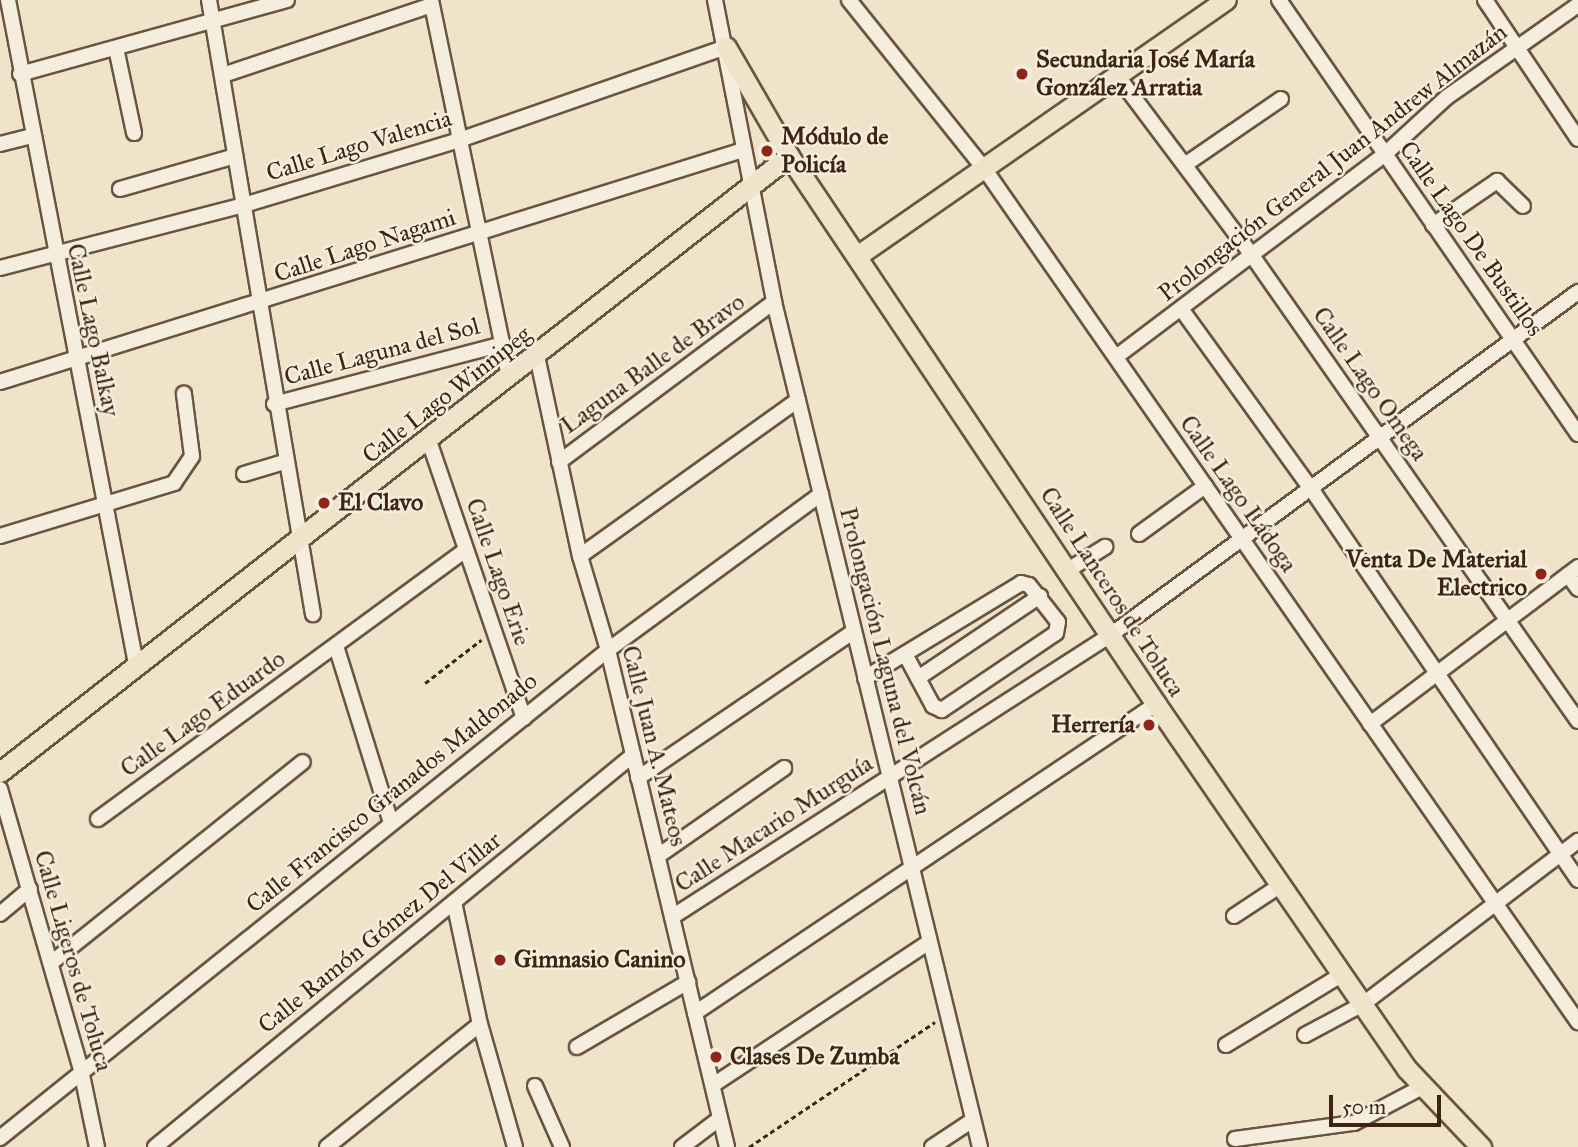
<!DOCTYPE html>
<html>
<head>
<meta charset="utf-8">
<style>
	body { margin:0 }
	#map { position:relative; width:1578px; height:1147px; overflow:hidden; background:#efe3ca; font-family:"IM FELL Great Primer",serif }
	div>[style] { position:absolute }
	.building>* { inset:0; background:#9a8771 }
	.path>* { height:2.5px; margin-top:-1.25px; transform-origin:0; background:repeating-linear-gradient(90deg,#3e2411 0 5px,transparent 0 8.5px) }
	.roads { filter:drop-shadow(2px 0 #6a543f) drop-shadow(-2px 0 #6a543f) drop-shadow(0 2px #6a543f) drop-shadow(0 -2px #6a543f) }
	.minor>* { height:14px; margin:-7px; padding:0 7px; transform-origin:7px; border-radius:7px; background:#f5eddd }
	.major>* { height:19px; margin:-9.5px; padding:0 9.5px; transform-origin:9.5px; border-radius:9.5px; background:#efe3ca }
	.dots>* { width:19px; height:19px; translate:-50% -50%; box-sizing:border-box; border:4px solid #f5eddd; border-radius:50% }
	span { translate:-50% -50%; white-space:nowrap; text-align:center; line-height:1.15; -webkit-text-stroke:5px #f5eddd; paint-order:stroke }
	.poi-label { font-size:24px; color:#3e2411; font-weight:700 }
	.left { translate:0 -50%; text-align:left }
	.right { translate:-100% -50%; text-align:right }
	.street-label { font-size:24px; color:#3e2411 }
	.scale { position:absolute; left:1329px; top:1095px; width:112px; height:32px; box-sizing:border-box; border:4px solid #3e2411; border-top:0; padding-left:9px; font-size:21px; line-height:24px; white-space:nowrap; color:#3e2411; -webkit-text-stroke:5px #f5eddd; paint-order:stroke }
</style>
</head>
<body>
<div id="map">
	<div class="building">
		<div style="clip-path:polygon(769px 141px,774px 157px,763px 161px,759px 146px)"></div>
	</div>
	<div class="path">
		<div style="left:425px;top:683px;width:71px;rotate:-37.5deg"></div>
		<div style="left:749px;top:1147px;width:224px;rotate:-33.9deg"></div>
	</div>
	<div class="roads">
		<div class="minor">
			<div style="left:8px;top:0;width:681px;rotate:79.09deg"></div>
			<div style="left:209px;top:0;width:623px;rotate:80.39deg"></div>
			<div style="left:431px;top:0;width:386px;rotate:78.3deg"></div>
			<div style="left:715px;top:0;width:308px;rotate:78.9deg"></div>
			<div style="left:774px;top:302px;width:870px;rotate:76.3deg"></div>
			<div style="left:849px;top:0;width:219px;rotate:51.3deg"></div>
			<div style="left:986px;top:171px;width:1037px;rotate:55.18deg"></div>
			<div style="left:1279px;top:0;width:527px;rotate:55.44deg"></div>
			<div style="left:1485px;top:0;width:167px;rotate:56.2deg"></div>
			<div style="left:116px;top:48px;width:87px;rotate:78deg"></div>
			<div style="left:20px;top:74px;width:277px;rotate:-15.5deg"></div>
			<div style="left:223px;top:75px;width:220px;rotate:-18.5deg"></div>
			<div style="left:1119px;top:78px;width:220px;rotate:53.1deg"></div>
			<div style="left:1251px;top:254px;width:570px;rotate:55deg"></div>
			<div style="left:0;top:144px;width:33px;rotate:-14deg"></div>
			<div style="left:1186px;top:164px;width:115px;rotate:-34.4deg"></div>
			<div style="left:120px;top:189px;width:120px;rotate:-16deg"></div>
			<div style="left:1433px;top:225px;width:78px;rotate:-34.5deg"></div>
			<div style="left:1497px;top:181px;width:36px;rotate:44deg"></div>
			<div style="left:0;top:268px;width:252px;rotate:-14.5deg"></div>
			<div style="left:244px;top:205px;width:225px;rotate:-16.8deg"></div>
			<div style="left:459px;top:140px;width:283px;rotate:-19.2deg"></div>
			<div style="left:1182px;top:310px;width:222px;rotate:54.2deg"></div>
			<div style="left:1312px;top:490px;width:472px;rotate:55.7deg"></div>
			<div style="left:537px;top:356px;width:205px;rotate:77.9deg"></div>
			<div style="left:580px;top:556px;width:98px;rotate:73.4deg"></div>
			<div style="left:608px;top:650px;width:511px;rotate:76.53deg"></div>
			<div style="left:1116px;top:357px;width:337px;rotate:-37deg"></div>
			<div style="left:1385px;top:154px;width:84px;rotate:-42.6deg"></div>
			<div style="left:1447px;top:97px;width:160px;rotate:-35.1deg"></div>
			<div style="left:0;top:382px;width:778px;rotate:-17.34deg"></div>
			<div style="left:274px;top:404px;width:237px;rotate:-14.7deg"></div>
			<div style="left:429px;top:441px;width:293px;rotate:71.1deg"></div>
			<div style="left:559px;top:462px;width:268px;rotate:-36.7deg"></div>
			<div style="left:244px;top:474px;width:42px;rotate:-16.7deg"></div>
			<div style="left:1139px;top:534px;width:82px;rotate:-36deg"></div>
			<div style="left:0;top:536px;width:182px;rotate:-16.9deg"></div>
			<div style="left:174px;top:483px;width:32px;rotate:-56deg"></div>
			<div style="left:192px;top:456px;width:63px;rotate:-97.4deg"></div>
			<div style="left:580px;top:556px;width:268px;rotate:-35.6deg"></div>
			<div style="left:1068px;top:570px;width:44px;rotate:-31.9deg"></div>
			<div style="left:1568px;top:575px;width:17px;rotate:54deg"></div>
			<div style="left:336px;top:646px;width:185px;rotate:72.7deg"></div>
			<div style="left:865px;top:678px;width:183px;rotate:-31.3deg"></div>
			<div style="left:1021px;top:583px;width:8px;rotate:14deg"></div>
			<div style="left:1029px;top:585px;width:47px;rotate:51.9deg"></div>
			<div style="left:1058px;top:622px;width:11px;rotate:100deg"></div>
			<div style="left:1056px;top:633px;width:138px;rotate:146deg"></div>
			<div style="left:942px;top:710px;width:10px;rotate:-156deg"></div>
			<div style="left:933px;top:706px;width:59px;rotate:-118.3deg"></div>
			<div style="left:918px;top:678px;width:147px;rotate:-33.9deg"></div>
			<div style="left:1370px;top:724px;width:261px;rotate:-37deg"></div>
			<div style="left:638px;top:778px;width:261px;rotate:-34.2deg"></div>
			<div style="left:0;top:789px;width:292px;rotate:73.9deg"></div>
			<div style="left:81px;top:1070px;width:79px;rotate:78.3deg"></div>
			<div style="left:98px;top:819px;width:455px;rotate:-36.2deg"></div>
			<div style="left:658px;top:856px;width:154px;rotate:-34.9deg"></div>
			<div style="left:454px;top:902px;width:125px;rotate:78deg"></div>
			<div style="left:480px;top:1024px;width:128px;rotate:74.1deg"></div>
			<div style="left:0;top:914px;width:39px;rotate:-40deg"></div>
			<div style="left:1234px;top:916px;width:56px;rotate:-33.4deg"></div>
			<div style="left:672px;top:917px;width:523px;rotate:-32.75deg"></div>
			<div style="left:1112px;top:634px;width:578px;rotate:-36.28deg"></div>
			<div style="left:51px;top:963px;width:322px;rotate:-38.6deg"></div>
			<div style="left:695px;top:1013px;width:555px;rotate:-33.83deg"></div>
			<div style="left:1305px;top:1035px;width:66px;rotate:-28.1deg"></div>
			<div style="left:1363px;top:1004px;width:270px;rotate:-37.2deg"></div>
			<div style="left:1226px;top:1045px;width:137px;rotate:-31.3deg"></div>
			<div style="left:577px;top:1047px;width:129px;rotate:-30.4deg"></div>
			<div style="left:713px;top:1085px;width:259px;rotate:-33.5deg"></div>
			<div style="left:535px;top:1086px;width:67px;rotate:66.1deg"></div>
			<div style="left:0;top:1138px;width:780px;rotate:-38.75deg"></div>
			<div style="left:608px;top:650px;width:264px;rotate:-36.2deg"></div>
			<div style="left:1235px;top:1139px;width:120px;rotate:-7.7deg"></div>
			<div style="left:1354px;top:1123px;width:77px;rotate:-27.9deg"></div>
			<div style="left:155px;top:1147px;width:618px;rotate:-39.35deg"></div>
			<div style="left:327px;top:1147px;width:196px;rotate:-38.8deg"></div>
			<div style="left:682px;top:1147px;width:46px;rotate:-37.1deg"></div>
			<div style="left:932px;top:1147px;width:49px;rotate:-33.4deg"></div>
		</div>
		<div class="major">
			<div style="left:726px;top:47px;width:126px;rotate:60deg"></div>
			<div style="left:789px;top:156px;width:660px;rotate:56.19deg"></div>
			<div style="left:1156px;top:704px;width:443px;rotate:55.5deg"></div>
			<div style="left:1407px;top:1069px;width:108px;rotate:46.5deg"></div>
			<div style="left:857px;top:256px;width:449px;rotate:-34.8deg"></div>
			<div style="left:0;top:772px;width:1001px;rotate:-37.98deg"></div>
		</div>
	</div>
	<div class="dots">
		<div style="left:1022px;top:74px;background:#8f2418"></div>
		<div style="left:767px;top:151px;background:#8f2418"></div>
		<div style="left:324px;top:503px;background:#8f2418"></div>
		<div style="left:1541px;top:574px;background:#8f2418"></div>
		<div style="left:1149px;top:725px;background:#8f2418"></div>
		<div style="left:500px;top:960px;background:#8f2418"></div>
		<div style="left:716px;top:1057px;background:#8f2418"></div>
	</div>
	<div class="poi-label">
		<span class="left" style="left:1036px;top:74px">Secundaria José María<br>González Arratia</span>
		<span class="left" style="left:781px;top:151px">Módulo de<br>Policía</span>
		<span class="left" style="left:338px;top:503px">El Clavo</span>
		<span class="right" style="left:1527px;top:574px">Venta De Material<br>Electrico</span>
		<span class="right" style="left:1135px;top:725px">Herrería</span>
		<span class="left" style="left:514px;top:960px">Gimnasio Canino</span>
		<span class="left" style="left:730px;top:1057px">Clases De Zumba</span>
	</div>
	<div class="street-label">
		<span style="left:359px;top:146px;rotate:-17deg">Calle Lago Valencia</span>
		<span style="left:1333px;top:163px;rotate:-38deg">Prolongación General Juan Andrew Almazán</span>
		<span style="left:1471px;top:239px;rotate:55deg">Calle Lago De Bustillos</span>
		<span style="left:365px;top:246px;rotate:-18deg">Calle Lago Nagami</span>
		<span style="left:93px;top:330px;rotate:78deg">Calle Lago Balkay</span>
		<span style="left:382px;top:352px;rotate:-15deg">Calle Laguna del Sol</span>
		<span style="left:653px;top:364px;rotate:-36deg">Laguna Balle de Bravo</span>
		<span style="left:1370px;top:384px;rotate:55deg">Calle Lago Omega</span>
		<span style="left:447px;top:395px;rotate:-38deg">Calle Lago Winnipeg</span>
		<span style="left:1238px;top:494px;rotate:55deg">Calle Lago Ládoga</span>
		<span style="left:498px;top:572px;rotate:71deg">Calle Lago Erie</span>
		<span style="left:1112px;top:592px;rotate:57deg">Calle Lanceros de Toluca</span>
		<span style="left:885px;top:661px;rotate:76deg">Prolongación Laguna del Volcán</span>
		<span style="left:203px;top:714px;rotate:-36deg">Calle Lago Eduardo</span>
		<span style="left:654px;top:746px;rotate:76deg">Calle Juan A. Mateos</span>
		<span style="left:392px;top:793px;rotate:-39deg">Calle Francisco Granados Maldonado</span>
		<span style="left:774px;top:824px;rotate:-33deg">Calle Macario Murguía</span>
		<span style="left:380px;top:933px;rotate:-39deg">Calle Ramón Gómez Del Villar</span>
		<span style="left:73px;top:961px;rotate:74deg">Calle Ligeros de Toluca</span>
	</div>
	<div class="scale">50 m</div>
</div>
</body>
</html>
